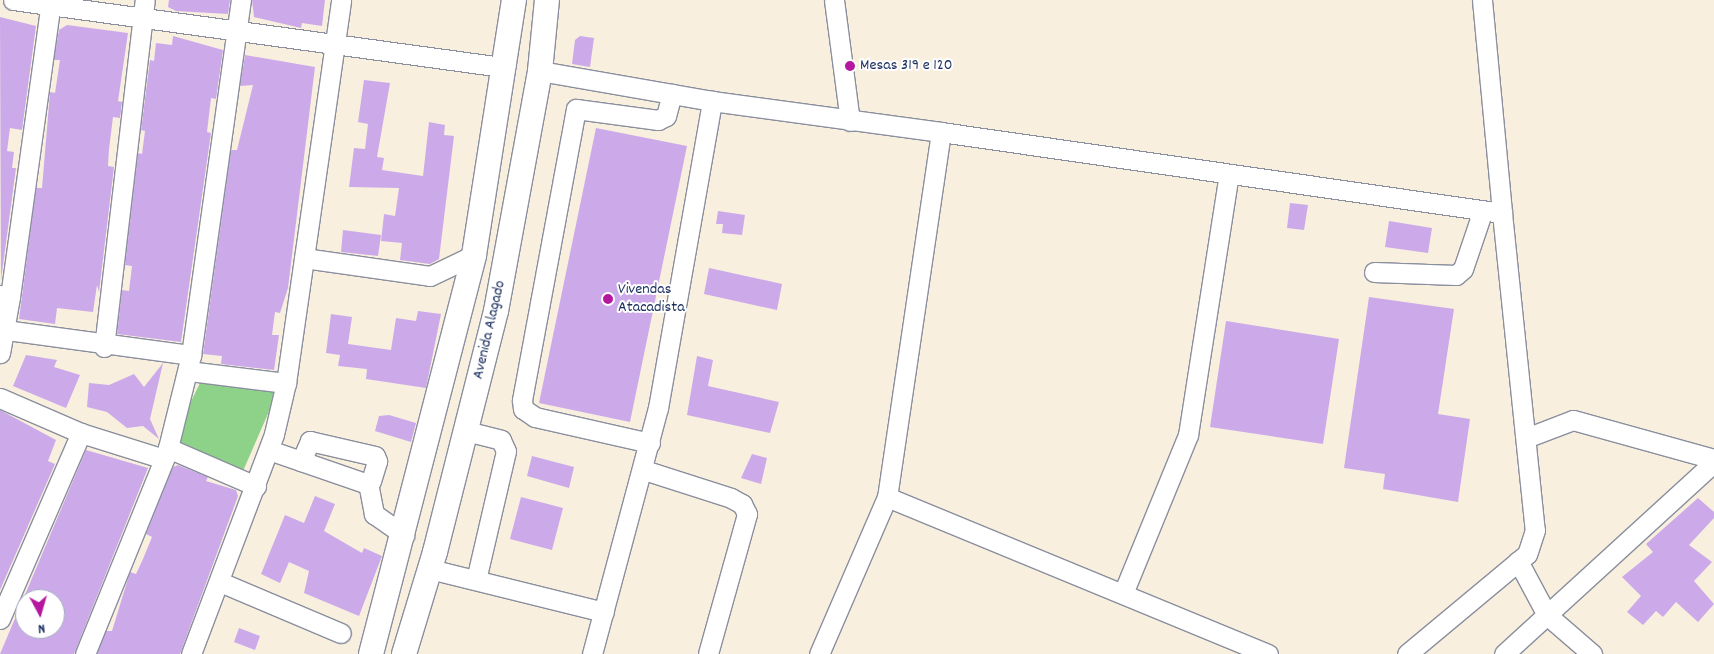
<!DOCTYPE html>
<html>
<head>
<meta charset="utf-8">
<style>
	body { margin:0 }
	#map { position:relative; width:1714px; height:654px; overflow:hidden; background:#f8efdf; font-family:Dekko,sans-serif }
	div>[style] { position:absolute }
	.green>* { inset:0; background:#8ed28a }
	.building>* { inset:0; background:#ccaaea }
	.roads { filter:drop-shadow(1px 0 #8a8f9e) drop-shadow(-1px 0 #8a8f9e) drop-shadow(0 1px #8a8f9e) drop-shadow(0 -1px #8a8f9e) }
	.minor>* { height:19px; margin:-9.5px; padding:0 9.5px; transform-origin:9.5px; border-radius:9.5px; background:#fff }
	.major>* { height:24px; margin:-12px; padding:0 12px; transform-origin:12px; border-radius:12px; background:#fff }
	.dots>* { width:14px; height:14px; translate:-50% -50%; box-sizing:border-box; border:2px solid #fff; border-radius:50% }
	span { translate:-50% -50%; white-space:nowrap; text-align:center; line-height:1.15; -webkit-text-stroke:4px #fff; paint-order:stroke }
	.poi-label { font-size:16px; color:#1b2f5e }
	.left { translate:0 -50%; text-align:left }
	.street-label { font-size:16px; color:#1b2f5e }
	.north { position:absolute; left:15px; top:589px; width:50px; height:50px; box-sizing:border-box; background:#fff; border:1px solid #a4acbf; border-radius:50%; rotate:174deg; font-size:14px; font-weight:700; line-height:20px; text-align:center; color:#1b2f5e }
	.north::after { content:''; display:block; margin:auto; width:18px; height:22px; background:#b5179e; clip-path:polygon(50% 0,100% 100%,50% 72%,0 100%) }
</style>
</head>
<body>
<div id="map">
	<div class="green">
		<div style="clip-path:polygon(201px 381px,277px 393px,243px 471px,172px 440px)"></div>
	</div>
	<div class="building">
		<div style="clip-path:polygon(169px 0,230px 0,228px 14px,176px 11px,168px 7px)"></div>
		<div style="clip-path:polygon(252px 0,325px 0,322px 26px,302px 23px,301px 28px,254px 17px)"></div>
		<div style="clip-path:polygon(0 17px,36px 26px,22px 130px,10px 128px,7px 151px,14px 152px,12px 168px,16px 168px,1px 280px)"></div>
		<div style="clip-path:polygon(67px 25px,128px 33px,118px 101px,122px 102px,120px 118px,113px 117px,109px 149px,108px 166px,114px 167px,99px 292px,97px 285px,93px 312px,57px 308px,55px 324px,19px 319px,36px 188px,42px 188px,50px 92px,55px 93px,60px 60px,54px 60px,55px 52px,59px 30px)"></div>
		<div style="clip-path:polygon(173px 36px,223px 50px,216px 99px,211px 98px,207px 132px,211px 133px,181px 342px,117px 334px,122px 290px,129px 291px,132px 266px,125px 265px,138px 153px,142px 154px,145px 131px,141px 130px,150px 60px,154px 61px,156px 43px,172px 45px)"></div>
		<div style="clip-path:polygon(580px 36px,594px 38px,590px 67px,572px 64px,575px 40px)"></div>
		<div style="clip-path:polygon(245px 55px,315px 67px,288px 288px,280px 313px,275px 312px,272px 335px,279px 335px,274px 370px,221px 364px,222px 356px,203px 354px,231px 150px,237px 150px,253px 85px,240px 86px)"></div>
		<div style="clip-path:polygon(364px 80px,390px 83px,377px 157px,384px 158px,382px 170px,423px 176px,429px 122px,445px 125px,444px 135px,454px 136px,439px 259px,430px 264px,400px 260px,402px 243px,381px 241px,384px 214px,395px 216px,399px 188px,349px 187px,354px 148px,365px 149px,368px 124px,358px 122px)"></div>
		<div style="clip-path:polygon(596px 128px,687px 146px,630px 422px,539px 403px)"></div>
		<div style="clip-path:polygon(1290px 203px,1308px 205px,1304px 230px,1287px 228px)"></div>
		<div style="clip-path:polygon(718px 211px,745px 215px,742px 235px,722px 233px,723px 224px,716px 224px)"></div>
		<div style="clip-path:polygon(1389px 221px,1432px 228px,1428px 253px,1385px 247px)"></div>
		<div style="clip-path:polygon(343px 230px,381px 235px,378px 256px,341px 252px)"></div>
		<div style="clip-path:polygon(709px 268px,782px 284px,777px 310px,704px 294px)"></div>
		<div style="clip-path:polygon(1369px 297px,1454px 309px,1438px 414px,1470px 419px,1458px 502px,1383px 489px,1385px 474px,1344px 468px)"></div>
		<div style="clip-path:polygon(418px 311px,441px 314px,426px 388px,366px 379px,367px 369px,338px 366px,340px 355px,326px 353px,331px 314px,352px 317px,348px 344px,391px 350px,396px 318px,416px 321px)"></div>
		<div style="clip-path:polygon(1226px 321px,1339px 339px,1323px 444px,1210px 427px)"></div>
		<div style="clip-path:polygon(26px 355px,57px 360px,54px 367px,80px 375px,66px 408px,13px 386px)"></div>
		<div style="clip-path:polygon(697px 356px,713px 360px,708px 386px,779px 402px,770px 433px,687px 415px)"></div>
		<div style="clip-path:polygon(163px 363px,150px 419px,159px 439px,143px 426px,127px 428px,107px 412px,87px 407px,89px 383px,109px 385px,134px 374px,144px 387px)"></div>
		<div style="clip-path:polygon(0 410px,56px 440px,48px 461px,55px 464px,0 590px)"></div>
		<div style="clip-path:polygon(389px 415px,416px 423px,411px 442px,375px 431px,379px 416px)"></div>
		<div style="clip-path:polygon(evenodd,86px 450px,148px 468px,74px 654px,0 654px,86px 450px,25px 599px,55px 599px,55px 629px,25px 629px,25px 599px)"></div>
		<div style="clip-path:polygon(752px 454px,767px 458px,761px 484px,741px 478px)"></div>
		<div style="clip-path:polygon(532px 456px,574px 467px,569px 488px,527px 476px)"></div>
		<div style="clip-path:polygon(178px 465px,208px 477px,206px 481px,236px 490px,238px 496px,180px 654px,97px 654px,106px 631px,112px 631px,130px 572px,136px 574px,143px 559px,152px 537px,146px 534px,173px 467px)"></div>
		<div style="clip-path:polygon(315px 496px,335px 504px,324px 531px,362px 553px,364px 548px,382px 556px,359px 616px,304px 593px,309px 571px,289px 562px,280px 583px,261px 574px,285px 515px,304px 523px)"></div>
		<div style="clip-path:polygon(521px 497px,563px 508px,552px 550px,510px 539px)"></div>
		<div style="clip-path:polygon(1698px 498px,1714px 512px,1714px 518px,1689px 545px,1712px 562px,1694px 581px,1714px 604px,1698px 622px,1676px 602px,1663px 617px,1656px 611px,1643px 625px,1627px 612px,1641px 596px,1622px 577px,1653px 552px,1646px 544px)"></div>
		<div style="clip-path:polygon(239px 628px,260px 636px,255px 650px,234px 642px)"></div>
	</div>
	<div class="roads">
		<div class="minor">
			<div style="left:13px;top:0;width:497px;rotate:7.8deg"></div>
			<div style="left:834px;top:0;width:122px;rotate:82.5deg"></div>
			<div style="left:1482px;top:0;width:214px;rotate:84.6deg"></div>
			<div style="left:540px;top:71px;width:175px;rotate:9.9deg"></div>
			<div style="left:712px;top:101px;width:231px;rotate:7.7deg"></div>
			<div style="left:941px;top:132px;width:369px;rotate:98.4deg"></div>
			<div style="left:887px;top:497px;width:171px;rotate:113.4deg"></div>
			<div style="left:941px;top:132px;width:567px;rotate:8.22deg"></div>
			<div style="left:1502px;top:213px;width:319px;rotate:84.1deg"></div>
			<div style="left:1535px;top:530px;width:25px;rotate:108deg"></div>
			<div style="left:1527px;top:554px;width:156px;rotate:140.2deg"></div>
			<div style="left:304px;top:258px;width:127px;rotate:8.1deg"></div>
			<div style="left:430px;top:276px;width:49px;rotate:-25.5deg"></div>
			<div style="left:1374px;top:272px;width:82px;rotate:2.1deg"></div>
			<div style="left:1456px;top:275px;width:9px;rotate:-41deg"></div>
			<div style="left:1463px;top:269px;width:62px;rotate:-71.3deg"></div>
			<div style="left:0;top:295px;width:10px;rotate:11deg"></div>
			<div style="left:10px;top:297px;width:57px;rotate:100.1deg"></div>
			<div style="left:10px;top:297px;width:300px;rotate:-82.1deg"></div>
			<div style="left:6px;top:330px;width:187px;rotate:7.7deg"></div>
			<div style="left:191px;top:355px;width:96px;rotate:103.9deg"></div>
			<div style="left:104px;top:347px;width:349px;rotate:-83.3deg"></div>
			<div style="left:191px;top:355px;width:359px;rotate:-82deg"></div>
			<div style="left:189px;top:371px;width:98px;rotate:7.1deg"></div>
			<div style="left:0;top:398px;width:88px;rotate:23.4deg"></div>
			<div style="left:81px;top:433px;width:87px;rotate:17.4deg"></div>
			<div style="left:164px;top:459px;width:12px;rotate:-70deg"></div>
			<div style="left:168px;top:448px;width:96px;rotate:23.4deg"></div>
			<div style="left:466px;top:431px;width:36px;rotate:14deg"></div>
			<div style="left:501px;top:440px;width:12px;rotate:66deg"></div>
			<div style="left:506px;top:451px;width:132px;rotate:103.1deg"></div>
			<div style="left:1526px;top:438px;width:50px;rotate:-21deg"></div>
			<div style="left:1573px;top:420px;width:146px;rotate:15.5deg"></div>
			<div style="left:650px;top:443px;width:118px;rotate:-167.3deg"></div>
			<div style="left:535px;top:417px;width:14px;rotate:-146deg"></div>
			<div style="left:523px;top:409px;width:9px;rotate:-96deg"></div>
			<div style="left:522px;top:400px;width:296px;rotate:-79.5deg"></div>
			<div style="left:576px;top:109px;width:83px;rotate:7.6deg"></div>
			<div style="left:658px;top:120px;width:9px;rotate:-27deg"></div>
			<div style="left:666px;top:116px;width:23px;rotate:-75deg"></div>
			<div style="left:269px;top:450px;width:102px;rotate:19deg"></div>
			<div style="left:365px;top:483px;width:6px;rotate:-18deg"></div>
			<div style="left:371px;top:481px;width:21px;rotate:-73deg"></div>
			<div style="left:377px;top:461px;width:5px;rotate:-112deg"></div>
			<div style="left:375px;top:456px;width:67px;rotate:-167deg"></div>
			<div style="left:310px;top:441px;width:22px;rotate:114deg"></div>
			<div style="left:644px;top:470px;width:91px;rotate:17.8deg"></div>
			<div style="left:731px;top:498px;width:13px;rotate:29deg"></div>
			<div style="left:742px;top:504px;width:11px;rotate:63deg"></div>
			<div style="left:747px;top:514px;width:145px;rotate:105.6deg"></div>
			<div style="left:368px;top:483px;width:32px;rotate:79deg"></div>
			<div style="left:374px;top:514px;width:37px;rotate:35deg"></div>
			<div style="left:887px;top:497px;width:412px;rotate:22.4deg"></div>
			<div style="left:1518px;top:561px;width:61px;rotate:61.8deg"></div>
			<div style="left:1547px;top:615px;width:60px;rotate:40.9deg"></div>
			<div style="left:430px;top:569px;width:179px;rotate:13.9deg"></div>
			<div style="left:220px;top:582px;width:131px;rotate:22.9deg"></div>
			<div style="left:1124px;top:591px;width:169px;rotate:-67.7deg"></div>
			<div style="left:1188px;top:435px;width:264px;rotate:-81.1deg"></div>
			<div style="left:0;top:619px;width:203px;rotate:-66.5deg"></div>
			<div style="left:85px;top:654px;width:210px;rotate:-67.9deg"></div>
			<div style="left:191px;top:654px;width:235px;rotate:-69.3deg"></div>
			<div style="left:274px;top:434px;width:52px;rotate:-76.8deg"></div>
			<div style="left:286px;top:383px;width:387px;rotate:-81.8deg"></div>
			<div style="left:592px;top:654px;width:255px;rotate:-75deg"></div>
			<div style="left:658px;top:408px;width:312px;rotate:-80deg"></div>
			<div style="left:1504px;top:654px;width:285px;rotate:-42.4deg"></div>
		</div>
		<div class="major">
			<div style="left:371px;top:654px;width:412px;rotate:-75.5deg"></div>
			<div style="left:474px;top:255px;width:258px;rotate:-81.1deg"></div>
			<div style="left:404px;top:654px;width:107px;rotate:-73.1deg"></div>
			<div style="left:435px;top:552px;width:249px;rotate:-75.8deg"></div>
			<div style="left:496px;top:311px;width:244px;rotate:-79.6deg"></div>
			<div style="left:540px;top:71px;width:71px;rotate:-84.4deg"></div>
		</div>
	</div>
	<div class="dots">
		<div style="left:850px;top:66px;background:#b5179e"></div>
		<div style="left:608px;top:299px;background:#b5179e"></div>
	</div>
	<div class="poi-label">
		<span class="left" style="left:860px;top:66px">Mesas 319 e 120</span>
		<span class="left" style="left:618px;top:299px">Vivendas<br>Atacadista</span>
	</div>
	<div class="street-label">
		<span style="left:490px;top:330px;rotate:-77deg">Avenida Alagado</span>
	</div>
	<div class="north">N</div>
</div>
</body>
</html>
